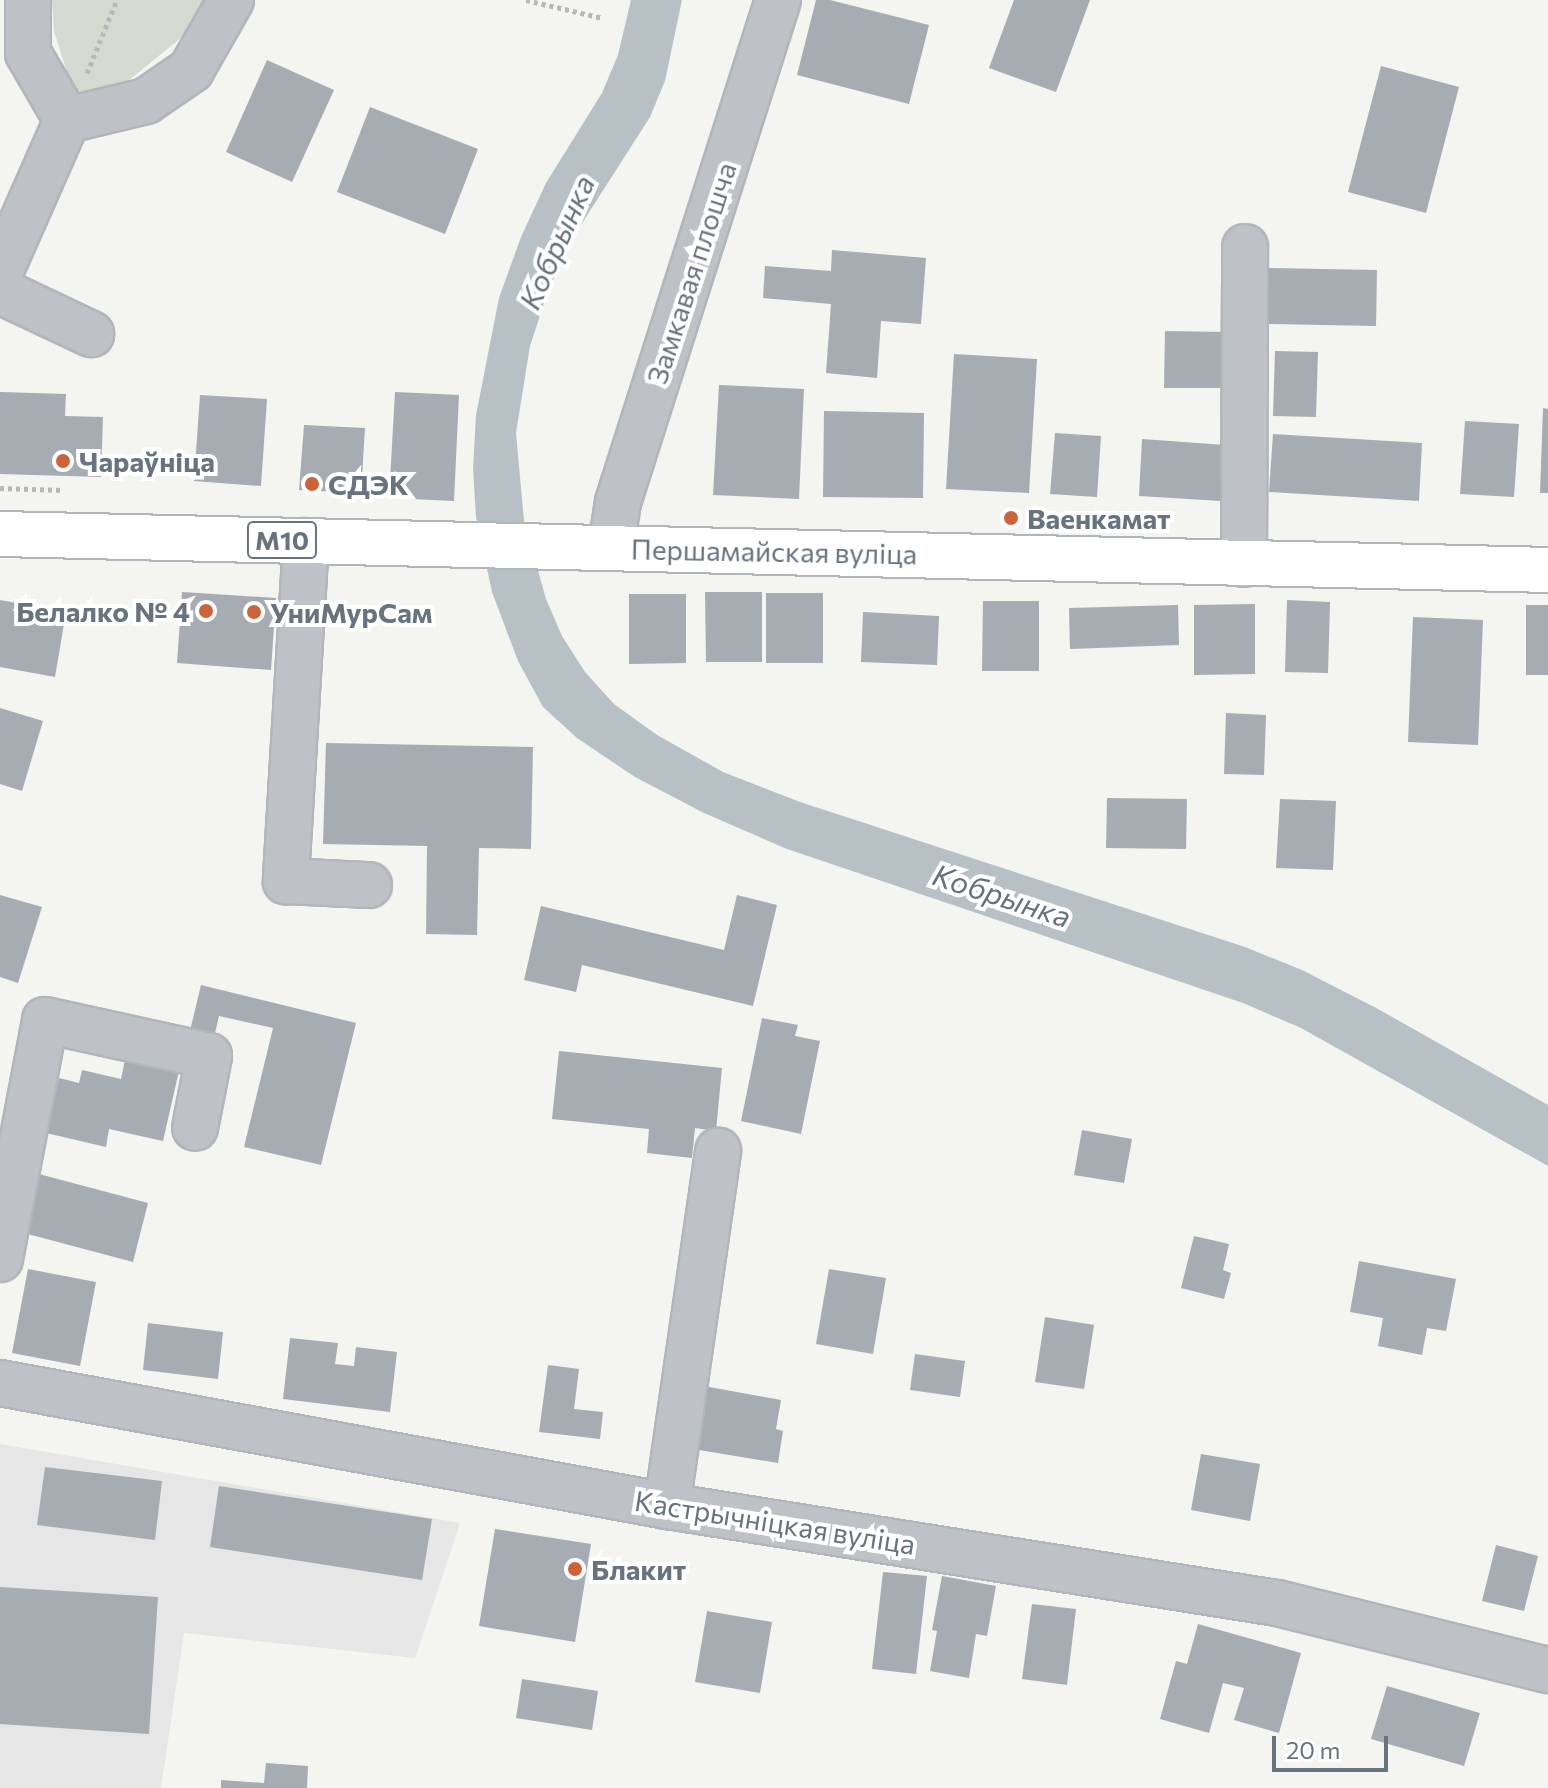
<!DOCTYPE html>
<html>
<head>
<meta charset="utf-8">
<style>
	body { margin:0 }
	#map { position:relative; width:1548px; height:1788px; overflow:hidden; background:#f4f4f1; font-family:Commissioner,sans-serif }
	div>[style] { position:absolute }
	.built>* { inset:0; background:#e5e6e5 }
	.green>* { inset:0; background:#d4d9d1 }
	.water>* { inset:0; background:#b7c0c4 }
	.building>* { inset:0; background:#a6acb1 }
	.path>* { height:5px; margin-top:-2.5px; transform-origin:0; background:repeating-linear-gradient(90deg,#b6b9bb 0 4px,transparent 0 8px) }
	.roads { filter:drop-shadow(2px 0 #b2b5b9) drop-shadow(-2px 0 #b2b5b9) drop-shadow(0 2px #b2b5b9) drop-shadow(0 -2px #b2b5b9) }
	.minor>* { height:44px; margin:-22px; padding:0 22px; transform-origin:22px; border-radius:22px; background:#bec1c5 }
	.major>* { height:44px; margin:-22px; padding:0 22px; transform-origin:22px; border-radius:22px; background:#fff }
	.dots>* { width:22px; height:22px; translate:-50% -50%; box-sizing:border-box; border:4px solid #fff; border-radius:50% }
	span { translate:-50% -50%; white-space:nowrap; text-align:center; line-height:1.15; -webkit-text-stroke:8px #fff; paint-order:stroke }
	.shield-label span { padding:2px 6px; background:#fff; border:2px solid; border-radius:6px; -webkit-text-stroke-width:0 }
	.shield-label { font-size:26px; color:#67737f; font-weight:700 }
	.street-label { font-size:28px; color:#67737f }
	.poi-label { font-size:28px; color:#67737f; font-weight:700 }
	.left { translate:0 -50%; text-align:left }
	.right { translate:-100% -50%; text-align:right }
	.water-label { font-size:30px; color:#63737b; font-style:italic }
	.scale { position:absolute; left:1272px; top:1736px; width:116px; height:36px; box-sizing:border-box; border:4px solid #67737f; border-top:0; padding-left:10px; font-size:24px; line-height:28px; white-space:nowrap; color:#67737f; -webkit-text-stroke:6px #fff; paint-order:stroke }
</style>
</head>
<body>
<div id="map">
	<div class="built">
		<div style="clip-path:polygon(0 1444px,460px 1523px,415px 1658px,184px 1633px,161px 1788px,0 1788px)"></div>
	</div>
	<div class="green">
		<div style="clip-path:polygon(52px 0,207px 0,182px 37px,101px 103px,74px 94px,54px 31px)"></div>
	</div>
	<div class="water">
		<div style="clip-path:polygon(631px 0,682px 0,665px 81px,650px 117px,570px 242px,547px 294px,530px 346px,516px 433px,524px 521px,546px 599px,562px 636px,585px 672px,614px 704px,657px 735px,723px 772px,800px 802px,1245px 947px,1302px 970px,1378px 1009px,1548px 1105px,1548px 1166px,1301px 1028px,1243px 1003px,787px 849px,704px 813px,635px 777px,577px 738px,543px 707px,518px 661px,492px 592px,476px 517px,473px 469px,476px 415px,499px 298px,521px 237px,546px 183px,602px 93px,618px 55px)"></div>
	</div>
	<div class="building">
		<div style="clip-path:polygon(816px 0,830px 0,929px 25px,909px 104px,797px 75px)"></div>
		<div style="clip-path:polygon(1014px 0,1090px 0,1056px 92px,989px 68px)"></div>
		<div style="clip-path:polygon(267px 60px,334px 90px,292px 182px,226px 152px)"></div>
		<div style="clip-path:polygon(1381px 66px,1459px 87px,1426px 213px,1348px 192px)"></div>
		<div style="clip-path:polygon(370px 107px,478px 149px,445px 234px,337px 192px)"></div>
		<div style="clip-path:polygon(832px 250px,926px 258px,921px 324px,881px 321px,877px 378px,826px 373px,831px 304px,763px 298px,765px 266px,831px 271px)"></div>
		<div style="clip-path:polygon(1269px 268px,1377px 270px,1376px 326px,1269px 324px)"></div>
		<div style="clip-path:polygon(1165px 331px,1227px 332px,1227px 388px,1164px 388px)"></div>
		<div style="clip-path:polygon(1275px 351px,1318px 352px,1316px 417px,1273px 416px)"></div>
		<div style="clip-path:polygon(954px 354px,1037px 359px,1029px 493px,946px 489px)"></div>
		<div style="clip-path:polygon(719px 385px,804px 389px,799px 499px,713px 495px)"></div>
		<div style="clip-path:polygon(0 392px,66px 394px,65px 416px,103px 417px,101px 477px,0 474px)"></div>
		<div style="clip-path:polygon(395px 392px,459px 395px,454px 501px,389px 498px)"></div>
		<div style="clip-path:polygon(200px 395px,267px 399px,261px 486px,194px 481px)"></div>
		<div style="clip-path:polygon(1543px 408px,1548px 409px,1548px 493px,1540px 493px)"></div>
		<div style="clip-path:polygon(824px 411px,924px 413px,923px 498px,823px 497px)"></div>
		<div style="clip-path:polygon(1465px 421px,1519px 424px,1514px 497px,1460px 494px)"></div>
		<div style="clip-path:polygon(304px 425px,365px 428px,361px 493px,299px 490px)"></div>
		<div style="clip-path:polygon(1055px 433px,1101px 436px,1097px 497px,1050px 494px)"></div>
		<div style="clip-path:polygon(1273px 434px,1422px 443px,1419px 501px,1269px 492px)"></div>
		<div style="clip-path:polygon(1142px 439px,1225px 445px,1221px 501px,1139px 496px)"></div>
		<div style="clip-path:polygon(182px 592px,276px 598px,271px 670px,177px 663px)"></div>
		<div style="clip-path:polygon(705px 592px,762px 592px,762px 662px,706px 662px)"></div>
		<div style="clip-path:polygon(766px 593px,823px 593px,823px 663px,766px 663px)"></div>
		<div style="clip-path:polygon(629px 594px,686px 594px,686px 663px,629px 664px)"></div>
		<div style="clip-path:polygon(0 600px,66px 612px,55px 677px,0 667px)"></div>
		<div style="clip-path:polygon(1287px 600px,1330px 602px,1328px 673px,1285px 672px)"></div>
		<div style="clip-path:polygon(983px 601px,1039px 601px,1039px 671px,982px 671px)"></div>
		<div style="clip-path:polygon(1255px 604px,1255px 674px,1194px 675px,1194px 605px)"></div>
		<div style="clip-path:polygon(1178px 605px,1179px 645px,1070px 649px,1069px 608px)"></div>
		<div style="clip-path:polygon(1526px 605px,1548px 605px,1548px 675px,1526px 675px)"></div>
		<div style="clip-path:polygon(863px 612px,939px 616px,937px 665px,861px 662px)"></div>
		<div style="clip-path:polygon(1413px 617px,1483px 620px,1478px 745px,1408px 742px)"></div>
		<div style="clip-path:polygon(0 708px,43px 721px,22px 791px,0 784px)"></div>
		<div style="clip-path:polygon(1226px 713px,1266px 715px,1264px 775px,1224px 774px)"></div>
		<div style="clip-path:polygon(326px 743px,533px 747px,531px 849px,479px 848px,477px 935px,426px 934px,427px 846px,323px 844px)"></div>
		<div style="clip-path:polygon(1107px 798px,1187px 799px,1186px 849px,1106px 848px)"></div>
		<div style="clip-path:polygon(1280px 799px,1336px 801px,1333px 870px,1276px 868px)"></div>
		<div style="clip-path:polygon(0 895px,42px 907px,18px 983px,0 977px)"></div>
		<div style="clip-path:polygon(737px 895px,777px 905px,753px 1006px,582px 965px,576px 992px,524px 980px,541px 906px,724px 950px)"></div>
		<div style="clip-path:polygon(201px 985px,356px 1023px,321px 1165px,244px 1147px,273px 1028px,219px 1016px,212px 1046px,188px 1039px)"></div>
		<div style="clip-path:polygon(762px 1018px,798px 1025px,795px 1036px,820px 1041px,801px 1134px,741px 1121px)"></div>
		<div style="clip-path:polygon(127px 1050px,181px 1062px,163px 1141px,109px 1129px,106px 1147px,46px 1133px,59px 1078px,79px 1083px,82px 1070px,121px 1079px)"></div>
		<div style="clip-path:polygon(559px 1051px,722px 1068px,716px 1131px,695px 1128px,692px 1158px,647px 1153px,649px 1129px,552px 1119px)"></div>
		<div style="clip-path:polygon(1082px 1130px,1132px 1139px,1124px 1183px,1074px 1175px)"></div>
		<div style="clip-path:polygon(39px 1174px,148px 1203px,133px 1262px,24px 1233px)"></div>
		<div style="clip-path:polygon(1194px 1236px,1229px 1244px,1223px 1270px,1231px 1273px,1224px 1299px,1181px 1288px)"></div>
		<div style="clip-path:polygon(1359px 1261px,1456px 1279px,1446px 1331px,1427px 1328px,1422px 1355px,1378px 1346px,1383px 1318px,1350px 1312px)"></div>
		<div style="clip-path:polygon(28px 1269px,96px 1282px,80px 1366px,12px 1353px)"></div>
		<div style="clip-path:polygon(829px 1269px,886px 1278px,873px 1354px,816px 1344px)"></div>
		<div style="clip-path:polygon(1045px 1317px,1094px 1325px,1084px 1389px,1035px 1382px)"></div>
		<div style="clip-path:polygon(148px 1323px,223px 1332px,218px 1379px,143px 1370px)"></div>
		<div style="clip-path:polygon(290px 1338px,338px 1343px,335px 1364px,354px 1366px,356px 1347px,397px 1352px,390px 1412px,283px 1399px)"></div>
		<div style="clip-path:polygon(915px 1354px,965px 1361px,960px 1397px,910px 1390px)"></div>
		<div style="clip-path:polygon(548px 1365px,579px 1369px,574px 1409px,603px 1412px,600px 1439px,539px 1432px)"></div>
		<div style="clip-path:polygon(704px 1386px,781px 1400px,776px 1429px,783px 1431px,778px 1463px,693px 1449px)"></div>
		<div style="clip-path:polygon(1201px 1454px,1260px 1464px,1250px 1521px,1191px 1510px)"></div>
		<div style="clip-path:polygon(45px 1467px,162px 1481px,155px 1540px,37px 1525px)"></div>
		<div style="clip-path:polygon(219px 1486px,432px 1519px,422px 1580px,210px 1547px)"></div>
		<div style="clip-path:polygon(495px 1529px,591px 1544px,575px 1642px,479px 1626px)"></div>
		<div style="clip-path:polygon(1496px 1545px,1538px 1556px,1524px 1611px,1482px 1601px)"></div>
		<div style="clip-path:polygon(883px 1572px,927px 1576px,916px 1674px,872px 1669px)"></div>
		<div style="clip-path:polygon(942px 1576px,996px 1586px,987px 1636px,976px 1634px,969px 1678px,930px 1671px,937px 1631px,932px 1630px)"></div>
		<div style="clip-path:polygon(0 1587px,158px 1597px,149px 1734px,0 1724px)"></div>
		<div style="clip-path:polygon(1032px 1604px,1076px 1609px,1067px 1685px,1022px 1679px)"></div>
		<div style="clip-path:polygon(707px 1611px,772px 1622px,760px 1693px,695px 1682px)"></div>
		<div style="clip-path:polygon(1198px 1624px,1301px 1653px,1279px 1733px,1234px 1720px,1244px 1688px,1223px 1683px,1209px 1733px,1160px 1719px,1176px 1661px,1187px 1664px)"></div>
		<div style="clip-path:polygon(522px 1679px,598px 1691px,592px 1730px,516px 1718px)"></div>
		<div style="clip-path:polygon(1387px 1686px,1480px 1713px,1464px 1766px,1371px 1739px)"></div>
		<div style="clip-path:polygon(266px 1763px,308px 1766px,307px 1788px,221px 1788px,221px 1780px,264px 1783px)"></div>
	</div>
	<div class="path">
		<div style="left:526px;top:0;width:79px;rotate:13.2deg"></div>
		<div style="left:87px;top:73px;width:79px;rotate:-67.7deg"></div>
		<div style="left:0;top:488px;width:63px;rotate:1.8deg"></div>
	</div>
	<div class="roads">
		<div class="minor">
			<div style="left:28px;top:0;width:53px;rotate:90deg"></div>
			<div style="left:28px;top:53px;width:78px;rotate:59.8deg"></div>
			<div style="left:0;top:272px;width:166px;rotate:-66.2deg"></div>
			<div style="left:67px;top:120px;width:81px;rotate:-13.5deg"></div>
			<div style="left:146px;top:101px;width:55px;rotate:-34.6deg"></div>
			<div style="left:191px;top:70px;width:81px;rotate:-60.3deg"></div>
			<div style="left:0;top:291px;width:101px;rotate:25.3deg"></div>
			<div style="left:306px;top:541px;width:341px;rotate:93.4deg"></div>
			<div style="left:286px;top:881px;width:83px;rotate:2.8deg"></div>
			<div style="left:611px;top:547px;width:46px;rotate:-81.2deg"></div>
			<div style="left:618px;top:502px;width:527px;rotate:-72.32deg"></div>
			<div style="left:1244px;top:564px;width:317px;rotate:-89.8deg"></div>
			<div style="left:0;top:1259px;width:243px;rotate:-79.3deg"></div>
			<div style="left:45px;top:1020px;width:168px;rotate:12.4deg"></div>
			<div style="left:209px;top:1056px;width:73px;rotate:101deg"></div>
			<div style="left:0;top:1383px;width:678px;rotate:10.45deg"></div>
			<div style="left:667px;top:1506px;width:618px;rotate:9.04deg"></div>
			<div style="left:1277px;top:1603px;width:279px;rotate:13.9deg"></div>
			<div style="left:667px;top:1506px;width:359px;rotate:-81.8deg"></div>
		</div>
		<div class="major">
			<div style="left:0;top:534px;width:1548px;rotate:1.33deg"></div>
		</div>
	</div>
	<div class="dots">
		<div style="left:63px;top:461px;background:#cc633a"></div>
		<div style="left:312px;top:484px;background:#cc633a"></div>
		<div style="left:1011px;top:518px;background:#cc633a"></div>
		<div style="left:206px;top:611px;background:#cc633a"></div>
		<div style="left:254px;top:612px;background:#cc633a"></div>
		<div style="left:575px;top:1569px;background:#cc633a"></div>
	</div>
	<div class="shield-label">
		<span style="left:282px;top:540px">М10</span>
	</div>
	<div class="street-label">
		<span style="left:691px;top:273px;rotate:-72deg">Замкавая плошча</span>
		<span style="left:774px;top:551px;rotate:1deg">Першамайская вуліца</span>
		<span style="left:775px;top:1522px;rotate:9deg">Кастрычніцкая вуліца</span>
	</div>
	<div class="poi-label">
		<span class="left" style="left:79px;top:461px">Чараўніца</span>
		<span class="left" style="left:328px;top:484px">СДЭК</span>
		<span class="left" style="left:1027px;top:518px">Ваенкамат</span>
		<span class="right" style="left:190px;top:611px">Белалко № 4</span>
		<span class="left" style="left:270px;top:612px">УниМурСам</span>
		<span class="left" style="left:591px;top:1569px">Блакит</span>
	</div>
	<div class="water-label">
		<span style="left:556px;top:242px;rotate:-66deg">Кобрынка</span>
		<span style="left:1002px;top:895px;rotate:18deg">Кобрынка</span>
	</div>
	<div class="scale">20 m</div>
</div>
</body>
</html>
